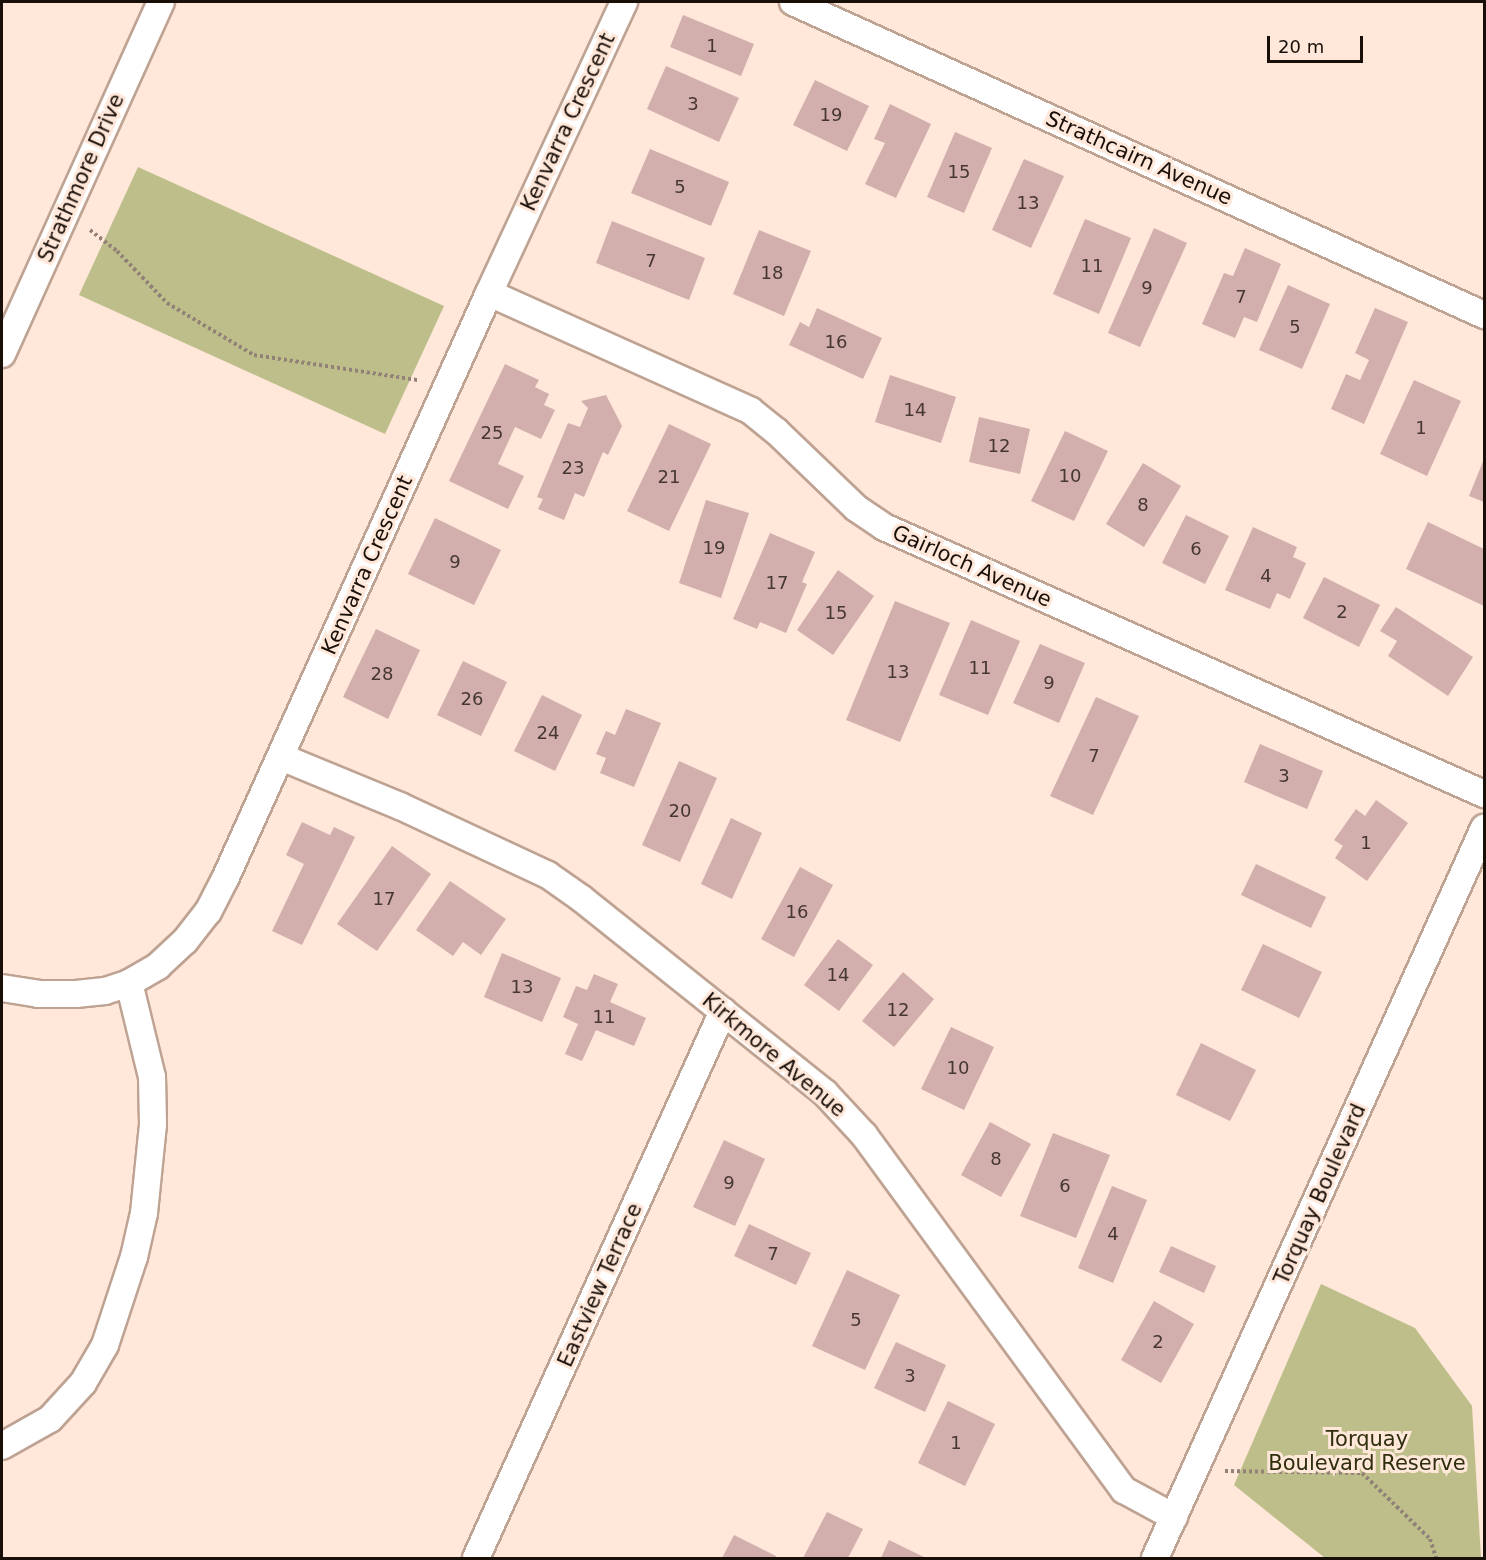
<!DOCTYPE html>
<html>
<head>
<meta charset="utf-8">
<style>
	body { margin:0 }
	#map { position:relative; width:1486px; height:1560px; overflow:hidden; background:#ffe7d9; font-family:"DejaVu Sans",sans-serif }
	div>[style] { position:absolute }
	.green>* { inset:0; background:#bdbe8a }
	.building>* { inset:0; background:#d2afac }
	.path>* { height:4px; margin-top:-2px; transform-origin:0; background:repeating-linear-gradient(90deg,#928177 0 3px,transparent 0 6px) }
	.roads { filter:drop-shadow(2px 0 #bea292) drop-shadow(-2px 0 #bea292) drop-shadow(0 2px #bea292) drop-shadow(0 -2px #bea292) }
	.minor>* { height:26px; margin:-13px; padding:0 13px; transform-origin:13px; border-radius:13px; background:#fff }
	span { translate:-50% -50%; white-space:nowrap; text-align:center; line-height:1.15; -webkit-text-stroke:6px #ffe7d9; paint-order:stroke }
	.number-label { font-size:18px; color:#473732 }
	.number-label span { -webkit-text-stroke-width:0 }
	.street-label { font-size:21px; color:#190f09 }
	.park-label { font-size:21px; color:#2f2f0d }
	.frame { position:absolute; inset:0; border:3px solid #190f09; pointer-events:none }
	.scale { position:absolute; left:1267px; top:36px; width:96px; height:27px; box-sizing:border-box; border:3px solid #190f09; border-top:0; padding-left:8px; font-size:18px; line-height:21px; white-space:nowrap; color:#190f09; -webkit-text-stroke:4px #ffe7d9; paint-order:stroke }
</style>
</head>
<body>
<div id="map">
	<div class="green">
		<div style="clip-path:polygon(138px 167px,444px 306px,385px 434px,79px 295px)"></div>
		<div style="clip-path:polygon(1321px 1284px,1415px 1328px,1472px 1406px,1481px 1558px,1325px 1558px,1234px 1485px)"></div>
	</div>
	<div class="building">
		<div style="clip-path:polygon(683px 15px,754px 44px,741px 76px,670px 47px)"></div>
		<div style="clip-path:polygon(666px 66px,739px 98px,719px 142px,647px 109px)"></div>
		<div style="clip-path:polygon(815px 80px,869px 106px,847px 151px,793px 125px)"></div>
		<div style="clip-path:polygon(890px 104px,931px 124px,896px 198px,865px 184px,885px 143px,874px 139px)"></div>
		<div style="clip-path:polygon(955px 132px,992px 148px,964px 213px,927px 197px)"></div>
		<div style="clip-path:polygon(650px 149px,729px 182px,711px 226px,631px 193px)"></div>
		<div style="clip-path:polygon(1024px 159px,1064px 176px,1031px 248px,992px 230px)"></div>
		<div style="clip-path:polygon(1085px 219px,1131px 238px,1099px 314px,1053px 294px)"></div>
		<div style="clip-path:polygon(612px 221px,705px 258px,689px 300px,596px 263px)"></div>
		<div style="clip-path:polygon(1154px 228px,1187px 243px,1140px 347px,1108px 333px)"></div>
		<div style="clip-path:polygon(759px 230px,811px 251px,784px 316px,733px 294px)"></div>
		<div style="clip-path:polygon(1245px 248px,1281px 264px,1257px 322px,1244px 317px,1235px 338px,1202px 324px,1224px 273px,1233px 276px)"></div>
		<div style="clip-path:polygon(1288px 285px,1330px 304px,1302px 369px,1259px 350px)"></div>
		<div style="clip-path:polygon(817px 308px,882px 338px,863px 379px,789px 345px,800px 322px,809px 327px)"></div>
		<div style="clip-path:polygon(1375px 308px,1408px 322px,1364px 424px,1331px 409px,1346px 374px,1360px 380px,1369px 360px,1355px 353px)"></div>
		<div style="clip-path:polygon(505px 364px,539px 380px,535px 387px,549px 394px,544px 405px,555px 410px,541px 439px,515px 427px,498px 464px,524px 476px,508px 509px,449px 481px)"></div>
		<div style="clip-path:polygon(890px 375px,956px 397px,941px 443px,875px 422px)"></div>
		<div style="clip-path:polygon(1414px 380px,1461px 401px,1427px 476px,1380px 454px)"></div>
		<div style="clip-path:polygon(606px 395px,622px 426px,608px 455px,603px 452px,584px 497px,575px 493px,564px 520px,538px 509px,543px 499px,537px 497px,568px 423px,580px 427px,588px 408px,581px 401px)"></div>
		<div style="clip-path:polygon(979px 417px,1030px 429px,1020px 474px,969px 462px)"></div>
		<div style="clip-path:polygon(669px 424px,711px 444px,669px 531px,627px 511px)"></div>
		<div style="clip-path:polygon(1065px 431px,1108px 451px,1074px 521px,1031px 501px)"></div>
		<div style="clip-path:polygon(1484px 459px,1484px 502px,1469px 496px)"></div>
		<div style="clip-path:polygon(1143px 463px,1181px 486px,1144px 547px,1106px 524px)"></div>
		<div style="clip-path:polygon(706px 500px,749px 513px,721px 598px,679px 583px)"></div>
		<div style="clip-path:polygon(1186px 515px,1229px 536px,1205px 584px,1162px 563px)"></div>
		<div style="clip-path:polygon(435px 518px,501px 550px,474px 605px,408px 574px)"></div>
		<div style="clip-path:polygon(1428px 522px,1484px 549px,1484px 606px,1406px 569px)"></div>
		<div style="clip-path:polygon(1253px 527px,1297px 547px,1293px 557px,1306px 563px,1290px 599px,1277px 593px,1270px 609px,1225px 590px)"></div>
		<div style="clip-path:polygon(770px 533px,815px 552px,802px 582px,807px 584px,786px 633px,760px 622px,757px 629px,733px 619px)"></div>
		<div style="clip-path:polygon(838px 570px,874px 596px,833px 655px,797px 630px)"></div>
		<div style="clip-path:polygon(1324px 577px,1380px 605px,1359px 647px,1303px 618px)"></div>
		<div style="clip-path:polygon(895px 601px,950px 623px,900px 742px,846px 720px)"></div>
		<div style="clip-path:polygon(1396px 607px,1473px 657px,1448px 696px,1388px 656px,1397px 641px,1380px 631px)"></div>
		<div style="clip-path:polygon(971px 620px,1020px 641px,988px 715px,939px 695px)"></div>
		<div style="clip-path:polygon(376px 629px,420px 650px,388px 719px,343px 697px)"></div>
		<div style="clip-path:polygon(1040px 644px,1085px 663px,1059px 723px,1013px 703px)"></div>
		<div style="clip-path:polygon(463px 661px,507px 682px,481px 736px,437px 715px)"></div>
		<div style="clip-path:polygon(542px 695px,582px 715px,555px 771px,514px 751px)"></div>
		<div style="clip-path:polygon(1096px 697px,1139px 716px,1093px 815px,1050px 796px)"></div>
		<div style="clip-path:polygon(626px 709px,661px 723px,634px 787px,600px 773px,606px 758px,596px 754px,606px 731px,615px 735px)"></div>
		<div style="clip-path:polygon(1260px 744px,1323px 771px,1307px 809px,1244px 782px)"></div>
		<div style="clip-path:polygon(679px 761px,717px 778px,680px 862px,642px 845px)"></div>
		<div style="clip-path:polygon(1376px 800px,1408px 823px,1367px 881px,1335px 858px,1343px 846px,1334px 840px,1356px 809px,1365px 816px)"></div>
		<div style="clip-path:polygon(731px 818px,762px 833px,732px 899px,701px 884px)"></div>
		<div style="clip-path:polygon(302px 822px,330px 835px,334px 827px,355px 837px,302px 945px,272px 931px,304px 864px,286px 855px)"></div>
		<div style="clip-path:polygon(392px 846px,431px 874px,377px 951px,337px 924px)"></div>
		<div style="clip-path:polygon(1256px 864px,1326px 897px,1311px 928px,1241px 895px)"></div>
		<div style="clip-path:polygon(800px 867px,833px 885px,794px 957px,761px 939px)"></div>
		<div style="clip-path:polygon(450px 881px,506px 919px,481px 955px,463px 942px,453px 956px,416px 930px)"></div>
		<div style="clip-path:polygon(838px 939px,873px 965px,839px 1011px,804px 985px)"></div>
		<div style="clip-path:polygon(1263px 944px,1322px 972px,1299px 1018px,1241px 990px)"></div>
		<div style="clip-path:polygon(502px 953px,561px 978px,542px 1022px,484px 997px)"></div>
		<div style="clip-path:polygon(903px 972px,934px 999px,894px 1047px,862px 1021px)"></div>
		<div style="clip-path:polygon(594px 974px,618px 984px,610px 1002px,646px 1018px,634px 1046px,596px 1030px,582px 1061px,565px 1054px,578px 1024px,563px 1017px,576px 986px,587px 990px)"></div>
		<div style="clip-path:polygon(951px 1027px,994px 1047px,964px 1110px,921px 1089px)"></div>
		<div style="clip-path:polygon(1201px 1043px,1256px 1070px,1230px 1121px,1176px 1095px)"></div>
		<div style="clip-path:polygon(990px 1122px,1031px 1144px,1001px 1197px,961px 1175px)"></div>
		<div style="clip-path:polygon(1053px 1133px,1110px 1155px,1076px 1238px,1020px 1216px)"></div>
		<div style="clip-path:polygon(724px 1140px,765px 1159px,735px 1226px,693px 1207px)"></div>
		<div style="clip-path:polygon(1112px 1186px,1147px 1200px,1113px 1283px,1078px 1268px)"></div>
		<div style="clip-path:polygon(749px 1224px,811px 1253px,796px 1285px,734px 1256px)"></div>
		<div style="clip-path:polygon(1171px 1246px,1216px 1266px,1204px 1293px,1159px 1272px)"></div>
		<div style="clip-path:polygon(847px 1270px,900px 1295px,865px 1370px,812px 1346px)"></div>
		<div style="clip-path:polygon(1154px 1301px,1194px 1324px,1161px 1383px,1121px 1360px)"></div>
		<div style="clip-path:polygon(896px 1342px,946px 1365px,925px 1412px,874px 1388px)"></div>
		<div style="clip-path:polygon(948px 1401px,995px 1424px,965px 1486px,918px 1463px)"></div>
		<div style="clip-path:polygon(827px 1512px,863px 1529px,848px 1558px,803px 1558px)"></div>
		<div style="clip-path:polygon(734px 1535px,776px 1556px,775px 1558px,722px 1558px)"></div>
		<div style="clip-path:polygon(889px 1540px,926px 1558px,881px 1558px)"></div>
	</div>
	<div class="path">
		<div style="left:90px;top:230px;width:34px;rotate:38deg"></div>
		<div style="left:117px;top:251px;width:72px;rotate:46.1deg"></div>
		<div style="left:167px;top:303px;width:101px;rotate:30.9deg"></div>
		<div style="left:254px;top:355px;width:166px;rotate:8.7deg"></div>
		<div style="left:1225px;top:1471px;width:137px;rotate:0.8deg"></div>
		<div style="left:1362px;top:1473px;width:95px;rotate:44.1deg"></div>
		<div style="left:1430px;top:1539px;width:20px;rotate:72deg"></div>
	</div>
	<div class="roads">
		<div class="minor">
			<div style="left:793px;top:2px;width:759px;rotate:24.37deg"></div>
			<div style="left:489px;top:293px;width:287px;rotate:24.2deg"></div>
			<div style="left:751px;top:411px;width:32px;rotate:39deg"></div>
			<div style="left:776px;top:431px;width:111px;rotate:43.9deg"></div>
			<div style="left:856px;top:508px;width:34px;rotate:34deg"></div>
			<div style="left:884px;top:527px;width:657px;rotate:23.99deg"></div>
			<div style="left:2px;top:354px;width:386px;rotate:-65.7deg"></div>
			<div style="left:281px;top:757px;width:129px;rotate:22.4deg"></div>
			<div style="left:400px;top:806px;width:163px;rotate:25deg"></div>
			<div style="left:548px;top:875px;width:42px;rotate:35.2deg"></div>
			<div style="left:582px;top:899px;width:311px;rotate:38.6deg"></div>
			<div style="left:825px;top:1093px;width:57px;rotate:47.1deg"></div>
			<div style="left:864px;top:1135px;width:440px;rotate:53.8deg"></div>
			<div style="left:1124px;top:1490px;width:57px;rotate:28.4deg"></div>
			<div style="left:2px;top:988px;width:36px;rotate:9deg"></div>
			<div style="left:38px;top:994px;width:38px"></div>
			<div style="left:76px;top:994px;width:29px;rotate:-6deg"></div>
			<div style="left:105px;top:991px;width:25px;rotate:-18deg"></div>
			<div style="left:129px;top:983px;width:34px;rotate:-30deg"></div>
			<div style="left:158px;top:966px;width:37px;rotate:-43deg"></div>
			<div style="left:185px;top:941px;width:37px;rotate:-52deg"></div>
			<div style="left:208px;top:912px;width:37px;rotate:-63deg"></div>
			<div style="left:225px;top:879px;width:643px;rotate:-65.75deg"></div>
			<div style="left:489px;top:293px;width:321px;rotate:-65.1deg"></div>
			<div style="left:2px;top:1446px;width:55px;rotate:-29.4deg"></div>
			<div style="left:50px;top:1419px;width:49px;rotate:-47.5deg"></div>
			<div style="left:83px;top:1383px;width:44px;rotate:-59.9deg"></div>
			<div style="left:105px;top:1345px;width:93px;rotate:-71.8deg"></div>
			<div style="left:134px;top:1257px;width:45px;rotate:-77.2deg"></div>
			<div style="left:144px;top:1213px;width:89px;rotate:-84.2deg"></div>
			<div style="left:153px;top:1124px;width:47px;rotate:-91.2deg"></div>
			<div style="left:152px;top:1077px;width:97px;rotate:-103.7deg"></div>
			<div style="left:476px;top:1558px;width:600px;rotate:-65.7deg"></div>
			<div style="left:1155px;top:1558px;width:801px;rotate:-65.74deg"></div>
		</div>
	</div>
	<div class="number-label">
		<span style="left:712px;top:46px">1</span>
		<span style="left:693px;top:104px">3</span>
		<span style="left:831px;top:115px">19</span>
		<span style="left:959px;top:172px">15</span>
		<span style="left:680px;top:187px">5</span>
		<span style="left:1028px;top:203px">13</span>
		<span style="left:651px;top:261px">7</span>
		<span style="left:1092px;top:266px">11</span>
		<span style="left:772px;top:273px">18</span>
		<span style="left:1147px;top:288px">9</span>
		<span style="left:1241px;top:297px">7</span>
		<span style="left:1295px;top:327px">5</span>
		<span style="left:836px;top:342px">16</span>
		<span style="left:915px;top:410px">14</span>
		<span style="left:1421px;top:428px">1</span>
		<span style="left:492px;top:433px">25</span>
		<span style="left:999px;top:446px">12</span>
		<span style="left:573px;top:468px">23</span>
		<span style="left:1070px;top:476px">10</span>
		<span style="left:669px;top:477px">21</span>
		<span style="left:1143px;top:505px">8</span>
		<span style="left:714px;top:548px">19</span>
		<span style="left:1196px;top:549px">6</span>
		<span style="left:455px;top:562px">9</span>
		<span style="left:1266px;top:576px">4</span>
		<span style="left:777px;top:583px">17</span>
		<span style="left:1342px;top:612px">2</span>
		<span style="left:836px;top:613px">15</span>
		<span style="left:980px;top:668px">11</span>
		<span style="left:898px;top:672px">13</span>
		<span style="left:382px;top:674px">28</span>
		<span style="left:1049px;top:683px">9</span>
		<span style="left:472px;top:699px">26</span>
		<span style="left:548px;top:733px">24</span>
		<span style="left:1094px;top:756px">7</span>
		<span style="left:1284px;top:776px">3</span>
		<span style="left:680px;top:811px">20</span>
		<span style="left:1366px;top:843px">1</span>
		<span style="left:384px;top:899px">17</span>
		<span style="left:797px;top:912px">16</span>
		<span style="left:838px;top:975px">14</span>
		<span style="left:522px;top:987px">13</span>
		<span style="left:898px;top:1010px">12</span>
		<span style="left:604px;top:1017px">11</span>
		<span style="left:958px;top:1068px">10</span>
		<span style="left:996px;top:1159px">8</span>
		<span style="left:729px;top:1183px">9</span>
		<span style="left:1065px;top:1186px">6</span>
		<span style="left:1113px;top:1234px">4</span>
		<span style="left:773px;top:1254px">7</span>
		<span style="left:856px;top:1320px">5</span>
		<span style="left:1158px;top:1342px">2</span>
		<span style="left:910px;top:1376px">3</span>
		<span style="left:956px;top:1443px">1</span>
	</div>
	<div class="street-label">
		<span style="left:568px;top:122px;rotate:-65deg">Kenvarra Crescent</span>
		<span style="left:1139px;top:158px;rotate:24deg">Strathcairn Avenue</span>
		<span style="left:81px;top:178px;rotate:-66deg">Strathmore Drive</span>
		<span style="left:367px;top:565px;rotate:-66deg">Kenvarra Crescent</span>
		<span style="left:972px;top:566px;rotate:24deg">Gairloch Avenue</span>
		<span style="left:774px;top:1055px;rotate:40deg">Kirkmore Avenue</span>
		<span style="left:1320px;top:1194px;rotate:-66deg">Torquay Boulevard</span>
		<span style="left:600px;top:1285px;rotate:-66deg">Eastview Terrace</span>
	</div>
	<div class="park-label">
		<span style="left:1367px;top:1451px">Torquay<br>Boulevard Reserve</span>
	</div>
	<div class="frame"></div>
	<div class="scale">20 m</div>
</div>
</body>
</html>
